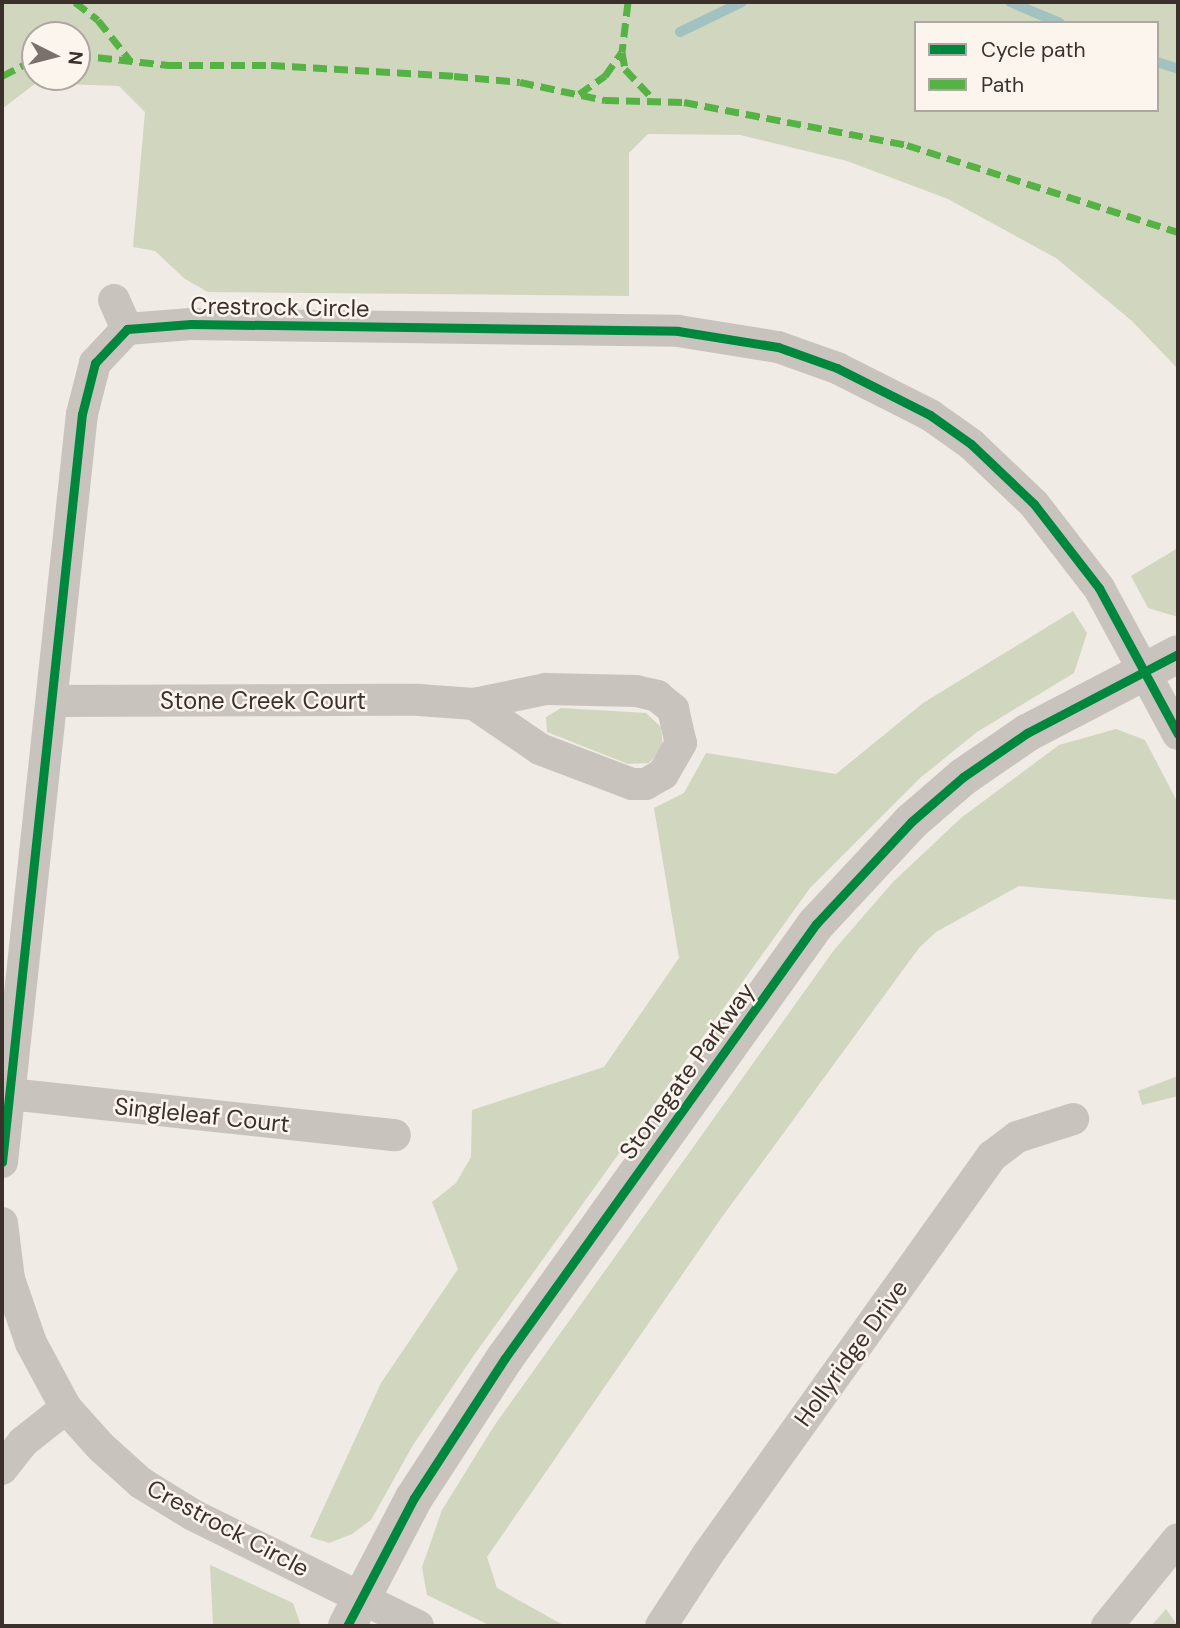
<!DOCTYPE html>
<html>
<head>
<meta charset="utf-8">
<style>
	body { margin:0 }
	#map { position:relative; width:1180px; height:1628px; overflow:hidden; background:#f0ebe5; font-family:"DM Sans",sans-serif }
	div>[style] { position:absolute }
	.green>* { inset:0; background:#d1d6bf }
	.stream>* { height:10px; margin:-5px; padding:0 5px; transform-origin:5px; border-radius:5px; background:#a1c2c1 }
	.minor>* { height:32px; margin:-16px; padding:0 16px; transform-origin:16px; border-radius:16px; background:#c9c3be }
	.tertiary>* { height:38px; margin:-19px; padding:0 19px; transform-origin:19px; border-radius:19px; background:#c9c3be }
	.quiet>* { height:7px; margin-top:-3.5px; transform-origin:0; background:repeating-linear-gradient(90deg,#57b246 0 14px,transparent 0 21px) }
	.cycleway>* { height:9px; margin:-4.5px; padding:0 4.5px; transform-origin:4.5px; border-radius:4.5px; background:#00873e }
	span { translate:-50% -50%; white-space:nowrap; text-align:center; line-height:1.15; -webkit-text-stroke:5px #fbf5ee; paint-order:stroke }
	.street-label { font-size:24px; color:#3b302b }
	.frame { position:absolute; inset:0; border:4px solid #3b302b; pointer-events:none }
	.legend { position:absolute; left:914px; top:21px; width:245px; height:91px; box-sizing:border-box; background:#fbf5ee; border:2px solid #aea6a0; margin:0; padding:9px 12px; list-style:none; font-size:21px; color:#3b302b }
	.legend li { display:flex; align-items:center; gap:14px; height:35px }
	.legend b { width:35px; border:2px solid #aea6a0 }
	.north { position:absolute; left:21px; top:21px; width:70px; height:70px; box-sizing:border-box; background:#fbf5ee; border:2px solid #aea6a0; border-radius:50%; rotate:96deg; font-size:19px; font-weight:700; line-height:28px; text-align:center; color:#3b302b }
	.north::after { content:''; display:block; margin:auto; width:24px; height:32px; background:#7a716c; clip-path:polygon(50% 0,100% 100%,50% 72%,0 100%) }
</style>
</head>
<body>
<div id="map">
	<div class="green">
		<div style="clip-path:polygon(evenodd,2px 2px,1178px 2px,1178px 369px,1132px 321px,1056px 258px,948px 199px,847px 161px,740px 135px,648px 134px,629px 153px,629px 296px,208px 292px,185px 279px,155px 251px,133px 247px,145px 112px,119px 86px,36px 83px,2px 109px,2px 2px,916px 23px,1157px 23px,1157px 110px,916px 110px,916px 23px,2px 2px,77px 35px,77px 77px,35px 77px,35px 35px,77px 35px)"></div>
		<div style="clip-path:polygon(1178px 548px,1178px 617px,1148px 608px,1131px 576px)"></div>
		<div style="clip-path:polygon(1073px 611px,1087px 633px,1074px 673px,977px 732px,920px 778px,810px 888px,474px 1355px,413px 1445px,371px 1520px,352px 1534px,329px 1543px,310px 1537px,381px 1383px,458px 1269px,432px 1202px,456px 1183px,471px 1157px,472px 1110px,604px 1067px,679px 958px,654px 808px,684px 793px,706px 753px,836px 774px,923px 703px)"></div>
		<div style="clip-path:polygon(561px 708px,646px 713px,661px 727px,663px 747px,649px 763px,628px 764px,547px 732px,546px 717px)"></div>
		<div style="clip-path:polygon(1116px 729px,1145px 740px,1178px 803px,1178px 900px,1019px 886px,936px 932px,919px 948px,722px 1217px,487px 1557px,497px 1588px,565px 1626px,491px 1626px,427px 1595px,422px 1567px,442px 1510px,494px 1426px,834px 950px,893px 882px,961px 818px,1059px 745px)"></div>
		<div style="clip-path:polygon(1178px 1076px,1178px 1096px,1142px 1105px,1138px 1091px)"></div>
		<div style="clip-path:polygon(210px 1565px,293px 1603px,301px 1626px,213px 1626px)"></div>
		<div style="clip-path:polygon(1166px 1609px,1178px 1626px,1151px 1626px)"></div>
	</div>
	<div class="stream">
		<div style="left:1010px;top:2px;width:54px;rotate:22.8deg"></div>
		<div style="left:680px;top:32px;width:69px;rotate:-25.8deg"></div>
		<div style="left:1157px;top:62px;width:22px;rotate:18deg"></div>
	</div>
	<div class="minor">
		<div style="left:114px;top:300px;width:32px;rotate:66deg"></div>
		<div style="left:53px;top:701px;width:366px;rotate:-0.2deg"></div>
		<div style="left:419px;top:700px;width:55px;rotate:4.2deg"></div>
		<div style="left:474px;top:704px;width:74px;rotate:-11.8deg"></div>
		<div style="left:546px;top:689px;width:90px;rotate:1.3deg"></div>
		<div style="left:636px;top:691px;width:22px;rotate:13deg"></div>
		<div style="left:657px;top:696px;width:21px;rotate:39deg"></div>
		<div style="left:673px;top:709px;width:35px;rotate:77deg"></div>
		<div style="left:681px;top:743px;width:36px;rotate:120deg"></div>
		<div style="left:663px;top:774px;width:20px;rotate:150deg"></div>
		<div style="left:646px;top:784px;width:14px;rotate:180deg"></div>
		<div style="left:632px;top:784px;width:98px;rotate:-159.2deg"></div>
		<div style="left:540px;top:749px;width:80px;rotate:-145.7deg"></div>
		<div style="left:9px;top:1094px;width:388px;rotate:6.1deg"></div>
		<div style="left:2px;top:1162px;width:752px;rotate:-83.9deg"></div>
		<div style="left:82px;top:414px;width:53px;rotate:-75.7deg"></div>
		<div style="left:95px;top:363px;width:47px;rotate:-46.7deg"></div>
		<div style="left:127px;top:329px;width:64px;rotate:-4.5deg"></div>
		<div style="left:191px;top:324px;width:487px;rotate:0.8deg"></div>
		<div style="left:678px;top:331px;width:101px;rotate:9.1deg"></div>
		<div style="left:778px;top:347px;width:63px;rotate:19.6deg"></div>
		<div style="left:837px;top:368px;width:104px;rotate:26.8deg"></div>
		<div style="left:930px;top:415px;width:50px;rotate:35.3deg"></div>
		<div style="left:971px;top:444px;width:87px;rotate:43.6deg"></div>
		<div style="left:1034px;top:504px;width:106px;rotate:52.3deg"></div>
		<div style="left:1099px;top:588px;width:166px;rotate:61.6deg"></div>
		<div style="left:2px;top:1223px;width:56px;rotate:82.9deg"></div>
		<div style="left:9px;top:1279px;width:68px;rotate:71deg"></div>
		<div style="left:31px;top:1343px;width:74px;rotate:61.7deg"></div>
		<div style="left:66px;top:1408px;width:52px;rotate:48.1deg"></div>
		<div style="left:101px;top:1447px;width:54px;rotate:42deg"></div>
		<div style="left:141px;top:1483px;width:61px;rotate:31.6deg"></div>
		<div style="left:193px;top:1515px;width:251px;rotate:26.3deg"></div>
		<div style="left:2px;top:1469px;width:34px;rotate:-52deg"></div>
		<div style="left:23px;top:1442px;width:55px;rotate:-38.3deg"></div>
		<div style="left:661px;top:1626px;width:86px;rotate:-56.9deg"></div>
		<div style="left:708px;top:1554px;width:489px;rotate:-54.5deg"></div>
		<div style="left:992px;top:1156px;width:31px;rotate:-37deg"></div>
		<div style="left:1017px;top:1137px;width:59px;rotate:-17.8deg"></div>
		<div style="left:1107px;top:1626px;width:112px;rotate:-50.8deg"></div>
	</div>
	<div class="tertiary">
		<div style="left:347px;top:1626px;width:144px;rotate:-62.4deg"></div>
		<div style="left:414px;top:1498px;width:167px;rotate:-57deg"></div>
		<div style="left:505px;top:1358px;width:534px;rotate:-54.38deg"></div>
		<div style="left:816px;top:924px;width:139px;rotate:-47deg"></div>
		<div style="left:911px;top:822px;width:69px;rotate:-40.9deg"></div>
		<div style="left:963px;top:777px;width:78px;rotate:-34.5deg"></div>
		<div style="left:1027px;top:733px;width:170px;rotate:-27.6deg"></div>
	</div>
	<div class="quiet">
		<div style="left:75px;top:2px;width:29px;rotate:38deg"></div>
		<div style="left:98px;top:20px;width:50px;rotate:51.5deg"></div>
		<div style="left:628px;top:2px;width:50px;rotate:96.8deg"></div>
		<div style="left:622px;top:52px;width:17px;rotate:80deg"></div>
		<div style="left:625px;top:69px;width:41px;rotate:47deg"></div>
		<div style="left:77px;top:55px;width:92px;rotate:6.3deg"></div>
		<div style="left:168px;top:65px;width:103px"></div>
		<div style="left:271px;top:65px;width:183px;rotate:3.4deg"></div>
		<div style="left:454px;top:76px;width:66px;rotate:5.2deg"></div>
		<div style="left:520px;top:82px;width:87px;rotate:12deg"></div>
		<div style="left:605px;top:100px;width:79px;rotate:1.5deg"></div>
		<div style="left:684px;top:102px;width:227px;rotate:10.9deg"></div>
		<div style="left:907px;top:145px;width:285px;rotate:17.8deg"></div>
		<div style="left:2px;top:76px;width:37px;rotate:-27deg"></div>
		<div style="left:579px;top:94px;width:32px;rotate:-35deg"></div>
		<div style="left:605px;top:76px;width:29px;rotate:-55deg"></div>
	</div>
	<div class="cycleway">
		<div style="left:2px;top:1162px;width:752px;rotate:-83.9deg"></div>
		<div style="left:82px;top:414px;width:53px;rotate:-75.7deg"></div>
		<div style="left:95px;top:363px;width:47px;rotate:-46.7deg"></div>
		<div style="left:127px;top:329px;width:64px;rotate:-4.5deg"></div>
		<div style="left:191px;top:324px;width:487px;rotate:0.8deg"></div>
		<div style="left:678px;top:331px;width:101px;rotate:9.1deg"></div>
		<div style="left:778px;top:347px;width:63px;rotate:19.6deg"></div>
		<div style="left:837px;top:368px;width:104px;rotate:26.8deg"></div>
		<div style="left:930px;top:415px;width:50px;rotate:35.3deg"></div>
		<div style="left:971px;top:444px;width:87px;rotate:43.6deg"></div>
		<div style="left:1034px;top:504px;width:106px;rotate:52.3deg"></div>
		<div style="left:1099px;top:588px;width:166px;rotate:61.6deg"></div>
		<div style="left:347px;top:1626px;width:144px;rotate:-62.4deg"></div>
		<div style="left:414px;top:1498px;width:167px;rotate:-57deg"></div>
		<div style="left:505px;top:1358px;width:534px;rotate:-54.38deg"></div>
		<div style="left:816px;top:924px;width:139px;rotate:-47deg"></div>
		<div style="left:911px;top:822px;width:69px;rotate:-40.9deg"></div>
		<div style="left:963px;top:777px;width:78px;rotate:-34.5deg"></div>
		<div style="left:1027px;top:733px;width:170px;rotate:-27.6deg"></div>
	</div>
	<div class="street-label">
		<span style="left:280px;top:307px;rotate:1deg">Crestrock Circle</span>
		<span style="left:263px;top:701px">Stone Creek Court</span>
		<span style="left:687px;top:1071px;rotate:-54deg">Stonegate Parkway</span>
		<span style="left:202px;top:1115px;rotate:6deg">Singleleaf Court</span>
		<span style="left:851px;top:1353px;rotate:-54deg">Hollyridge Drive</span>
		<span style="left:228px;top:1528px;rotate:28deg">Crestrock Circle</span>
	</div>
	<div class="frame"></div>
	<ul class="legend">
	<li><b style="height:9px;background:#00873e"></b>Cycle path</li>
	<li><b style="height:9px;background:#57b246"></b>Path</li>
	</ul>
	<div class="north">N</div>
</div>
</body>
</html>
